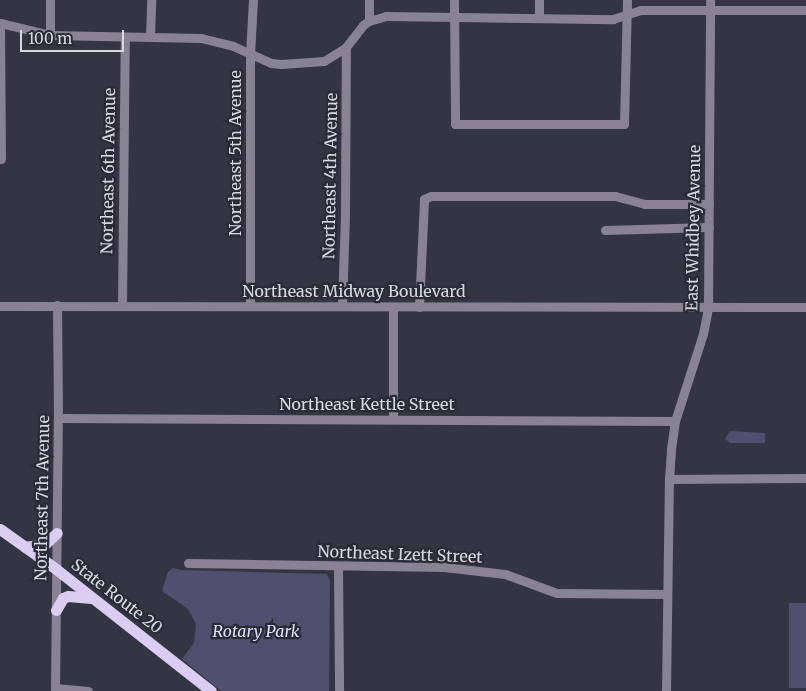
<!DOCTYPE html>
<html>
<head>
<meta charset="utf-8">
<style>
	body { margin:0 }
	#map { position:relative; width:806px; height:691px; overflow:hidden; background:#343542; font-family:Merriweather,serif }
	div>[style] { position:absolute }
	.green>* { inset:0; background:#4e506d }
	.minor>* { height:9px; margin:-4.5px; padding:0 4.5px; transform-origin:4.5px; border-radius:4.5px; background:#898293 }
	.major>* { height:11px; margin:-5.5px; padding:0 5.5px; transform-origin:5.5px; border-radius:5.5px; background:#dbcdf1 }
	span { translate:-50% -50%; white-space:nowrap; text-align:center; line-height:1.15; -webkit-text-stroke:4.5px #2a2b38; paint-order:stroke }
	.street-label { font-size:16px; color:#d7d8e1 }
	.park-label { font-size:16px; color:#dee0fb; font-style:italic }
	.scale { position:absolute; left:20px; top:30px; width:104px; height:22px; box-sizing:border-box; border:2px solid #d7d8e1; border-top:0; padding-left:6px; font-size:15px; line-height:18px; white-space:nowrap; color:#d7d8e1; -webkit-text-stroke:4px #2a2b38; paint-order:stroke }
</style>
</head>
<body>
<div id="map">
	<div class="green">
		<div style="clip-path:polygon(730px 431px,765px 433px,765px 443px,730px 443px,725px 439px)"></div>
		<div style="clip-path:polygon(173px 568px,180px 570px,327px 574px,330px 581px,329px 691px,221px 691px,182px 659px,194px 643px,196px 624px,188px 609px,162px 591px,168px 572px)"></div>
		<div style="clip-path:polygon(789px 603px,806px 603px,806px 688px,789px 688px)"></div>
	</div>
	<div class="minor">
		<div style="left:369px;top:0;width:21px;rotate:90deg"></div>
		<div style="left:454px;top:0;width:124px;rotate:89.5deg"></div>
		<div style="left:455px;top:124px;width:169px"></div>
		<div style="left:624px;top:124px;width:124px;rotate:-88.6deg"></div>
		<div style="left:539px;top:18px;width:18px;rotate:-90deg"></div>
		<div style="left:0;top:23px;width:51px;rotate:13.5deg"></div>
		<div style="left:50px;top:35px;width:151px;rotate:1.1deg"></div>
		<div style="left:201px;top:38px;width:33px;rotate:14deg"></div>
		<div style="left:233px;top:46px;width:42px;rotate:24.1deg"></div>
		<div style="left:271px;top:63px;width:10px;rotate:6deg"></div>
		<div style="left:281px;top:64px;width:43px;rotate:-4deg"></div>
		<div style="left:324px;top:61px;width:26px;rotate:-32deg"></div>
		<div style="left:346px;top:47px;width:28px;rotate:-52deg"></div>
		<div style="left:363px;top:25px;width:7px;rotate:-34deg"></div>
		<div style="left:369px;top:21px;width:18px;rotate:-16deg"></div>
		<div style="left:386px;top:16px;width:227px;rotate:0.8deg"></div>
		<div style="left:613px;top:19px;width:29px;rotate:-18deg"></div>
		<div style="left:641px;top:10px;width:165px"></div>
		<div style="left:0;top:23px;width:136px;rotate:89.6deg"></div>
		<div style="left:50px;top:35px;width:35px;rotate:-90deg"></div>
		<div style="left:150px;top:37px;width:37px;rotate:-88deg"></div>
		<div style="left:605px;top:230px;width:104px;rotate:-1.7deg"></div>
		<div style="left:0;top:306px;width:806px;rotate:0.07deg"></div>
		<div style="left:122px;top:306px;width:269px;rotate:-89.4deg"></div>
		<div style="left:250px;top:306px;width:251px;rotate:-90deg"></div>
		<div style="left:250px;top:55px;width:55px;rotate:-86.9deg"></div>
		<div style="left:342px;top:306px;width:92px;rotate:-88.1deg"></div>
		<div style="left:345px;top:214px;width:167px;rotate:-89.7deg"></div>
		<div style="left:393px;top:307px;width:112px;rotate:90deg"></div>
		<div style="left:419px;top:307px;width:108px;rotate:-87.3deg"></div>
		<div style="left:424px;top:199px;width:8px;rotate:-23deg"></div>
		<div style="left:431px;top:196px;width:184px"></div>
		<div style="left:615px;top:196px;width:31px;rotate:15deg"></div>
		<div style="left:645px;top:204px;width:64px"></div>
		<div style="left:58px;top:418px;width:617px;rotate:0.28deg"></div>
		<div style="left:669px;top:479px;width:137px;rotate:-0.4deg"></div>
		<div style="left:188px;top:563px;width:256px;rotate:0.9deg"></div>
		<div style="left:444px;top:567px;width:61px;rotate:6.5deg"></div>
		<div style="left:505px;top:574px;width:55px;rotate:20.1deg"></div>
		<div style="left:557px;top:593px;width:110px;rotate:0.5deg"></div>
		<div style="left:338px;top:567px;width:124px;rotate:89.5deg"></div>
		<div style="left:55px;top:688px;width:33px;rotate:5deg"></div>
		<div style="left:55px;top:691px;width:273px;rotate:-89.4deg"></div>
		<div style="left:58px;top:418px;width:113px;rotate:-90.5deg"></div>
		<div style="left:666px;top:691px;width:212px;rotate:-89.2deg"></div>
		<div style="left:669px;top:479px;width:30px;rotate:-86deg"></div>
		<div style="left:671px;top:449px;width:28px;rotate:-82deg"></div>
		<div style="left:675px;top:421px;width:91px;rotate:-72.2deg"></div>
		<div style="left:703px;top:334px;width:26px;rotate:-79deg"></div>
		<div style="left:708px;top:308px;width:308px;rotate:-89.6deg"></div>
	</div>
	<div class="major">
		<div style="left:0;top:529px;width:69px;rotate:35.5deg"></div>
		<div style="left:56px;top:569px;width:197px;rotate:38.2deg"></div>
		<div style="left:25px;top:547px;width:20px;rotate:-9deg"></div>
		<div style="left:45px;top:544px;width:16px;rotate:-43deg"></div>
		<div style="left:56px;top:610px;width:14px;rotate:-60deg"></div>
		<div style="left:63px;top:598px;width:5px;rotate:-22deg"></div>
		<div style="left:68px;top:596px;width:23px;rotate:5deg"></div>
	</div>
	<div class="street-label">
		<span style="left:235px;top:153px;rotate:-90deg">Northeast 5th Avenue</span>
		<span style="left:108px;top:171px;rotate:-89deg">Northeast 6th Avenue</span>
		<span style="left:330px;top:176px;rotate:-89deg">Northeast 4th Avenue</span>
		<span style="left:693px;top:228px;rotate:-89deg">East Whidbey Avenue</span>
		<span style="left:354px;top:291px">Northeast Midway Boulevard</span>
		<span style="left:367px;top:404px">Northeast Kettle Street</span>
		<span style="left:42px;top:498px;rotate:-89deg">Northeast 7th Avenue</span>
		<span style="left:400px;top:554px;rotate:2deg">Northeast Izett Street</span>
		<span style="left:117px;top:596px;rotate:38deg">State Route 20</span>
	</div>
	<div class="park-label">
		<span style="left:256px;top:631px">Rotary Park</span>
	</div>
	<div class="scale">100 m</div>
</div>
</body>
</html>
